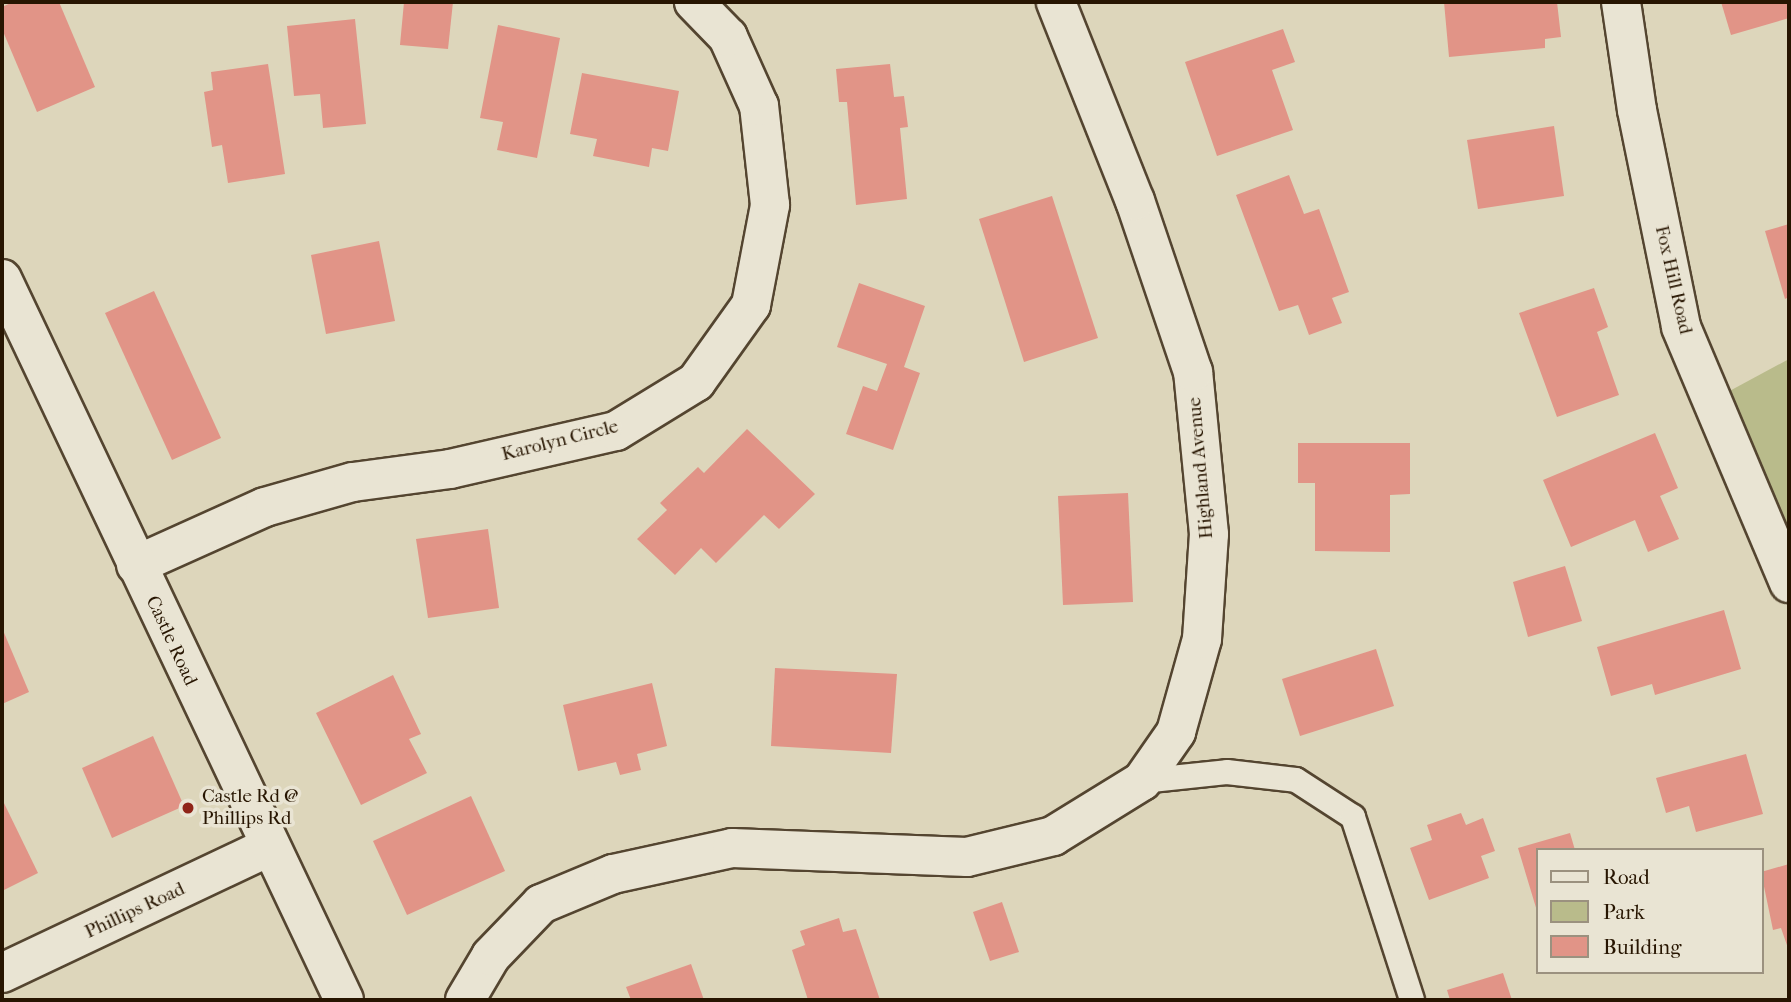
<!DOCTYPE html>
<html>
<head>
<meta charset="utf-8">
<style>
	body { margin:0 }
	#map { position:relative; width:1791px; height:1002px; overflow:hidden; background:#ddd6bb; font-family:"IM FELL French Canon",serif }
	div>[style] { position:absolute }
	.green>* { inset:0; background:#b9bb8b }
	.building>* { inset:0; background:#e19487 }
	.roads { filter:drop-shadow(2px 0 #544530) drop-shadow(-2px 0 #544530) drop-shadow(0 2px #544530) drop-shadow(0 -2px #544530) }
	.service>* { height:24px; margin:-12px; padding:0 12px; transform-origin:12px; border-radius:12px; background:#e9e4d3 }
	.minor>* { height:38px; margin:-19px; padding:0 19px; transform-origin:19px; border-radius:19px; background:#e9e4d3 }
	.tertiary>* { height:38px; margin:-19px; padding:0 19px; transform-origin:19px; border-radius:19px; background:#e9e4d3 }
	.secondary>* { height:38px; margin:-19px; padding:0 19px; transform-origin:19px; border-radius:19px; background:#e9e4d3 }
	.dots>* { width:19px; height:19px; translate:-50% -50%; box-sizing:border-box; border:4px solid #e9e4d3; border-radius:50% }
	span { translate:-50% -50%; white-space:nowrap; text-align:center; line-height:1.15; -webkit-text-stroke:7px #e9e4d3; paint-order:stroke }
	.street-label { font-size:19px; color:#271501 }
	.poi-label { font-size:19px; color:#271501 }
	.left { translate:0 -50%; text-align:left }
	.frame { position:absolute; inset:0; border:4px solid #271501; pointer-events:none }
	.legend { position:absolute; left:1536px; top:848px; width:228px; height:126px; box-sizing:border-box; background:#e9e4d3; border:2px solid #9b917f; margin:0; padding:9px 12px; list-style:none; font-size:21px; color:#271501 }
	.legend li { display:flex; align-items:center; gap:14px; height:35px }
	.legend b { width:35px; border:2px solid #9b917f }
</style>
</head>
<body>
<div id="map">
	<div class="green">
		<div style="clip-path:polygon(1789px 359px,1789px 581px,1711px 401px)"></div>
	</div>
	<div class="building">
		<div style="clip-path:polygon(13px 2px,59px 2px,95px 87px,37px 112px,2px 29px,2px 7px)"></div>
		<div style="clip-path:polygon(404px 2px,453px 2px,448px 49px,400px 45px)"></div>
		<div style="clip-path:polygon(1444px 2px,1557px 2px,1561px 37px,1545px 39px,1545px 48px,1449px 57px)"></div>
		<div style="clip-path:polygon(1721px 2px,1789px 2px,1789px 18px,1731px 35px)"></div>
		<div style="clip-path:polygon(355px 19px,366px 124px,323px 128px,320px 94px,294px 96px,287px 26px)"></div>
		<div style="clip-path:polygon(498px 25px,560px 38px,537px 158px,497px 150px,503px 122px,480px 118px)"></div>
		<div style="clip-path:polygon(1283px 29px,1295px 62px,1272px 70px,1293px 130px,1217px 156px,1185px 62px)"></div>
		<div style="clip-path:polygon(268px 64px,285px 174px,228px 183px,222px 145px,212px 147px,204px 92px,213px 90px,211px 72px)"></div>
		<div style="clip-path:polygon(890px 64px,894px 97px,904px 96px,908px 127px,900px 128px,907px 199px,856px 205px,847px 102px,839px 102px,836px 69px)"></div>
		<div style="clip-path:polygon(582px 73px,679px 91px,668px 151px,652px 148px,649px 167px,593px 156px,597px 139px,570px 134px)"></div>
		<div style="clip-path:polygon(1554px 126px,1564px 196px,1478px 209px,1467px 140px)"></div>
		<div style="clip-path:polygon(1289px 175px,1304px 214px,1319px 209px,1349px 292px,1332px 298px,1342px 323px,1309px 335px,1298px 305px,1279px 311px,1236px 195px)"></div>
		<div style="clip-path:polygon(1052px 196px,1098px 338px,1024px 362px,979px 219px)"></div>
		<div style="clip-path:polygon(1789px 224px,1789px 297px,1785px 299px,1765px 231px)"></div>
		<div style="clip-path:polygon(379px 241px,395px 321px,326px 334px,311px 255px)"></div>
		<div style="clip-path:polygon(859px 283px,925px 306px,904px 367px,920px 373px,893px 450px,846px 434px,863px 386px,877px 391px,887px 364px,837px 347px)"></div>
		<div style="clip-path:polygon(1594px 288px,1608px 327px,1597px 332px,1619px 395px,1557px 417px,1519px 313px)"></div>
		<div style="clip-path:polygon(154px 291px,221px 438px,172px 460px,105px 313px)"></div>
		<div style="clip-path:polygon(747px 429px,815px 494px,779px 529px,764px 515px,716px 563px,701px 548px,675px 575px,637px 539px,667px 510px,660px 503px,698px 467px,704px 473px)"></div>
		<div style="clip-path:polygon(1655px 433px,1678px 488px,1660px 496px,1679px 539px,1648px 552px,1635px 520px,1571px 547px,1543px 480px)"></div>
		<div style="clip-path:polygon(1298px 443px,1410px 443px,1410px 494px,1390px 495px,1390px 552px,1315px 551px,1315px 483px,1298px 483px)"></div>
		<div style="clip-path:polygon(1128px 493px,1133px 602px,1063px 605px,1058px 496px)"></div>
		<div style="clip-path:polygon(488px 529px,499px 608px,428px 618px,416px 539px)"></div>
		<div style="clip-path:polygon(1565px 566px,1582px 621px,1528px 637px,1513px 582px)"></div>
		<div style="clip-path:polygon(1724px 610px,1741px 669px,1655px 695px,1652px 684px,1611px 696px,1597px 647px)"></div>
		<div style="clip-path:polygon(2px 628px,29px 692px,2px 704px)"></div>
		<div style="clip-path:polygon(1376px 649px,1394px 706px,1300px 736px,1282px 679px)"></div>
		<div style="clip-path:polygon(775px 668px,897px 674px,891px 753px,771px 746px)"></div>
		<div style="clip-path:polygon(393px 675px,421px 734px,409px 739px,427px 773px,361px 805px,316px 713px)"></div>
		<div style="clip-path:polygon(652px 683px,667px 746px,637px 754px,641px 770px,620px 775px,616px 762px,578px 771px,563px 705px)"></div>
		<div style="clip-path:polygon(153px 736px,184px 806px,112px 838px,82px 768px)"></div>
		<div style="clip-path:polygon(1746px 754px,1763px 814px,1696px 832px,1689px 806px,1666px 813px,1656px 778px)"></div>
		<div style="clip-path:polygon(471px 796px,505px 871px,407px 915px,373px 841px)"></div>
		<div style="clip-path:polygon(2px 799px,38px 873px,2px 891px)"></div>
		<div style="clip-path:polygon(1461px 813px,1466px 825px,1483px 818px,1495px 851px,1481px 856px,1489px 878px,1429px 900px,1410px 848px,1432px 840px,1427px 825px)"></div>
		<div style="clip-path:polygon(1570px 833px,1575px 850px,1537px 850px,1537px 911px,1518px 848px)"></div>
		<div style="clip-path:polygon(1789px 864px,1789px 951px,1781px 928px,1773px 930px,1761px 872px)"></div>
		<div style="clip-path:polygon(1002px 902px,1019px 952px,990px 961px,973px 912px)"></div>
		<div style="clip-path:polygon(839px 918px,843px 932px,856px 929px,880px 1000px,808px 1000px,792px 950px,805px 945px,800px 931px)"></div>
		<div style="clip-path:polygon(691px 964px,704px 1000px,631px 1000px,626px 987px)"></div>
		<div style="clip-path:polygon(1503px 973px,1512px 1000px,1450px 1000px,1447px 990px)"></div>
	</div>
	<div class="roads">
		<div class="service">
			<div style="left:1142px;top:781px;width:85px;rotate:-6deg"></div>
			<div style="left:1227px;top:772px;width:69px;rotate:6.6deg"></div>
			<div style="left:1296px;top:780px;width:68px;rotate:33deg"></div>
			<div style="left:1353px;top:817px;width:192px;rotate:72.1deg"></div>
		</div>
		<div class="minor">
			<div style="left:136px;top:565px;width:141px;rotate:-24.2deg"></div>
			<div style="left:265px;top:507px;width:91px;rotate:-15.9deg"></div>
			<div style="left:353px;top:482px;width:98px;rotate:-7.6deg"></div>
			<div style="left:450px;top:469px;width:170px;rotate:-12.9deg"></div>
			<div style="left:616px;top:431px;width:94px;rotate:-31.5deg"></div>
			<div style="left:696px;top:382px;width:95px;rotate:-54.5deg"></div>
			<div style="left:751px;top:305px;width:102px;rotate:-79.2deg"></div>
			<div style="left:770px;top:205px;width:100px;rotate:-96.3deg"></div>
			<div style="left:759px;top:106px;width:76px;rotate:-114.2deg"></div>
			<div style="left:728px;top:37px;width:49px;rotate:-134.2deg"></div>
			<div style="left:2px;top:973px;width:293px;rotate:-25.3deg"></div>
			<div style="left:465px;top:1000px;width:51px;rotate:-59.4deg"></div>
			<div style="left:491px;top:956px;width:72px;rotate:-46.1deg"></div>
			<div style="left:541px;top:904px;width:78px;rotate:-22.6deg"></div>
			<div style="left:613px;top:874px;width:122px;rotate:-12.3deg"></div>
			<div style="left:732px;top:848px;width:235px;rotate:2.2deg"></div>
			<div style="left:967px;top:857px;width:89px;rotate:-13.7deg"></div>
			<div style="left:1053px;top:836px;width:105px;rotate:-31.7deg"></div>
			<div style="left:1142px;top:781px;width:60px;rotate:-55.2deg"></div>
			<div style="left:1176px;top:732px;width:97px;rotate:-74.4deg"></div>
			<div style="left:1202px;top:639px;width:105px;rotate:-86.2deg"></div>
			<div style="left:1209px;top:534px;width:163px;rotate:-95.6deg"></div>
			<div style="left:1193px;top:372px;width:181px;rotate:-108.7deg"></div>
			<div style="left:1135px;top:201px;width:214px;rotate:-111.7deg"></div>
		</div>
		<div class="tertiary">
			<div style="left:1621px;top:2px;width:109px;rotate:81.6deg"></div>
			<div style="left:1637px;top:110px;width:221px;rotate:78.5deg"></div>
			<div style="left:1681px;top:327px;width:278px;rotate:67.1deg"></div>
		</div>
		<div class="secondary">
			<div style="left:2px;top:279px;width:798px;rotate:64.62deg"></div>
		</div>
	</div>
	<div class="dots">
		<div style="left:188px;top:808px;background:#8f2418"></div>
	</div>
	<div class="street-label">
		<span style="left:1673px;top:280px;rotate:77deg">Fox Hill Road</span>
		<span style="left:560px;top:441px;rotate:-14deg">Karolyn Circle</span>
		<span style="left:1201px;top:468px;rotate:-95deg">Highland Avenue</span>
		<span style="left:171px;top:641px;rotate:65deg">Castle Road</span>
		<span style="left:135px;top:911px;rotate:-25deg">Phillips Road</span>
	</div>
	<div class="poi-label">
		<span class="left" style="left:202px;top:808px">Castle Rd @<br>Phillips Rd</span>
	</div>
	<div class="frame"></div>
	<ul class="legend">
	<li><b style="height:9px;background:#e9e4d3"></b>Road</li>
	<li><b style="height:19px;background:#b9bb8b"></b>Park</li>
	<li><b style="height:19px;background:#e19487"></b>Building</li>
	</ul>
</div>
</body>
</html>
